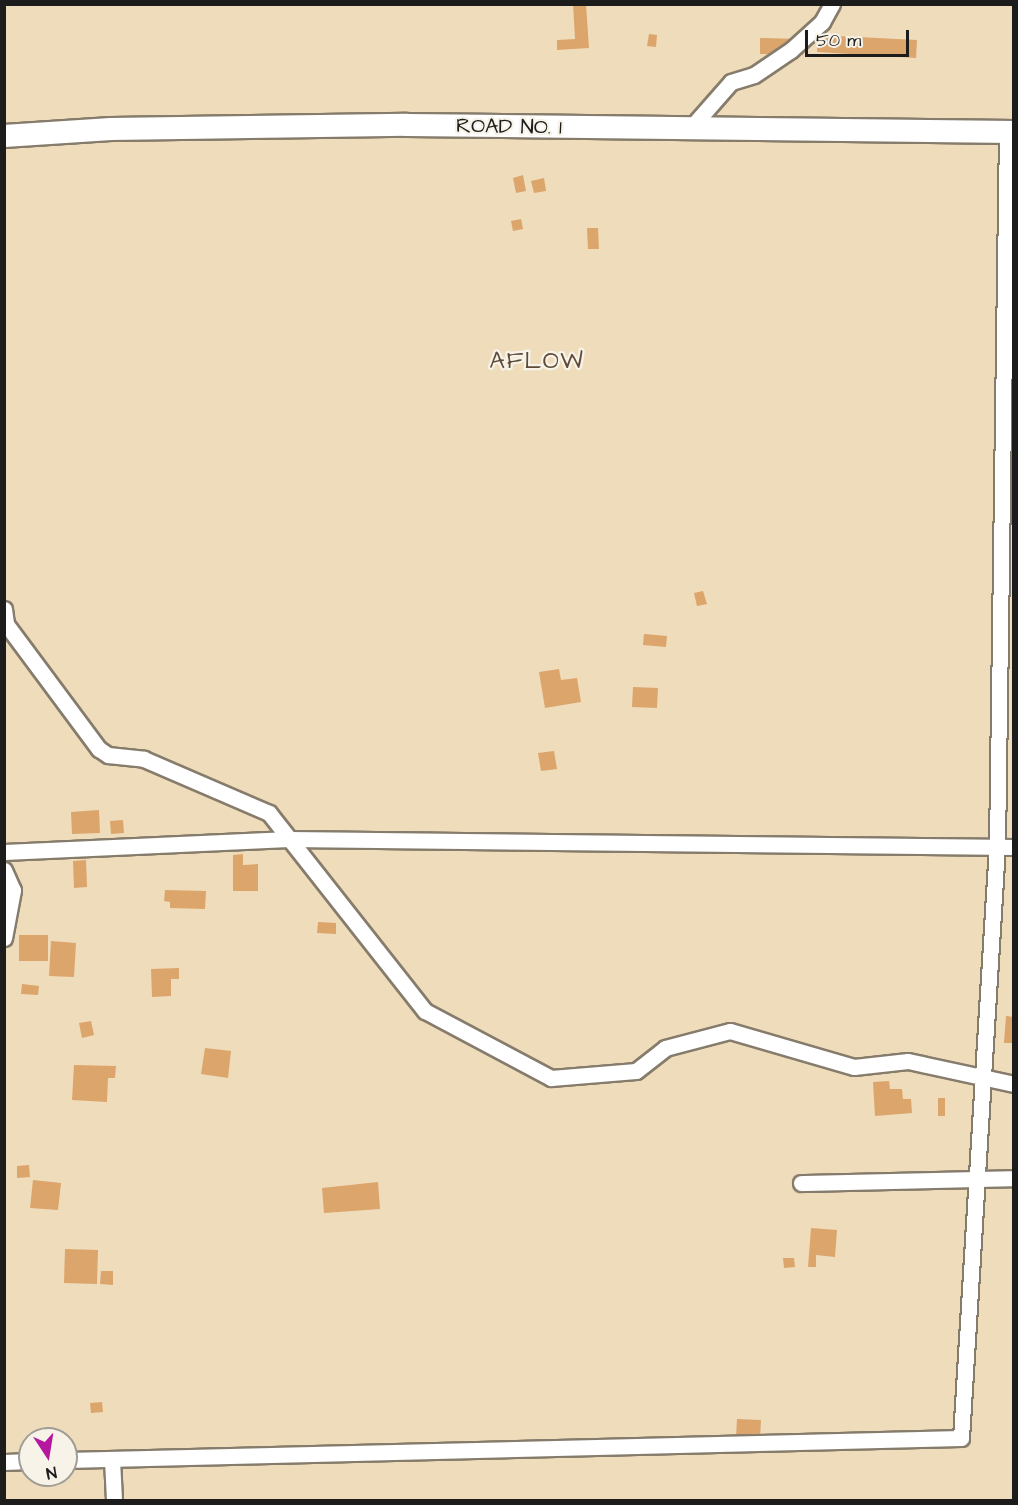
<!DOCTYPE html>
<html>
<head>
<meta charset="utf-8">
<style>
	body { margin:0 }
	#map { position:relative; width:1018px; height:1505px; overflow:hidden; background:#efdcbb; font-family:"Architects Daughter",sans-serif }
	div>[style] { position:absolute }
	.building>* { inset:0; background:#dca56b }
	.roads { filter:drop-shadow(2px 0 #867c6c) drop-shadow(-2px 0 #867c6c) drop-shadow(0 2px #867c6c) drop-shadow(0 -2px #867c6c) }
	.minor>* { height:15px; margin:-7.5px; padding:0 7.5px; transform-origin:7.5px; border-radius:7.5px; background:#fff }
	.highway>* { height:22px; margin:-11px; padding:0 11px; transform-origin:11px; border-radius:11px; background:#fff }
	span { translate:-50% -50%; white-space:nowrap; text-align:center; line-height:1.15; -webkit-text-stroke:4.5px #f7f3e8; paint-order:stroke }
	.street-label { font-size:21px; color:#1c1c1c }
	.quarter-label { font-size:24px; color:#5f4c38; letter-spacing:1.5px }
	.frame { position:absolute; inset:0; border:6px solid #1c1c1c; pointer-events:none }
	.north { position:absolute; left:18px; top:1427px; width:60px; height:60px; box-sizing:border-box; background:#f7f3e8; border:2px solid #9f9d96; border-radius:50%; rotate:168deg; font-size:16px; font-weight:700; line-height:24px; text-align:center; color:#1c1c1c }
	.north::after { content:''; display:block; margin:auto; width:21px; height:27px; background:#b5179e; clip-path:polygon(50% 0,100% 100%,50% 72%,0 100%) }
	.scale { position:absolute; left:805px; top:30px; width:104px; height:27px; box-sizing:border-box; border:3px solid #1c1c1c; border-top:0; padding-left:8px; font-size:18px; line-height:21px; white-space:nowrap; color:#1c1c1c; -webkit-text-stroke:4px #f7f3e8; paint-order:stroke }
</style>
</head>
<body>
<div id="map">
	<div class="building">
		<div style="clip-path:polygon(573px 4px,586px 4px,589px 48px,557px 50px,557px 40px,575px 39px)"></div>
		<div style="clip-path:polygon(649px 34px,657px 35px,656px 47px,647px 46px)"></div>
		<div style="clip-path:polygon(818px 35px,917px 40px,916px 58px,817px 52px)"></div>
		<div style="clip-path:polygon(760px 38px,803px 39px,803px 55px,760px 54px)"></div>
		<div style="clip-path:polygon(523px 175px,526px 191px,516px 193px,513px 178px)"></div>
		<div style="clip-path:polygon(544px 178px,546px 191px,534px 193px,531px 181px)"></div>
		<div style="clip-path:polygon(521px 219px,523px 229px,513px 231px,511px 221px)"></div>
		<div style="clip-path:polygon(587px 228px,598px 228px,599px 249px,588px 249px)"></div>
		<div style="clip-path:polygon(703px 591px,707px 604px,697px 606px,694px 593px)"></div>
		<div style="clip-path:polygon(644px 634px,667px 636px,666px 647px,643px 645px)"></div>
		<div style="clip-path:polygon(559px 669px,561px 680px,577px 678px,581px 702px,545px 708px,539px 672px)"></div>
		<div style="clip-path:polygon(633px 687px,658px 688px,657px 708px,632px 707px)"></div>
		<div style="clip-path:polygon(554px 751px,557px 769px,541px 771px,538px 753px)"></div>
		<div style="clip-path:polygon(99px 810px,100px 833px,72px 834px,71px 812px)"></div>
		<div style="clip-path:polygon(123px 820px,124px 833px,111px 834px,110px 821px)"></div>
		<div style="clip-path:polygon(243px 854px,243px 865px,258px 864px,258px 891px,233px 891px,233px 855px)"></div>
		<div style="clip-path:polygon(86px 860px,87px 887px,74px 888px,73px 861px)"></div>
		<div style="clip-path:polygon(165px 890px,206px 891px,205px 909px,170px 908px,170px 902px,164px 901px)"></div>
		<div style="clip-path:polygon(318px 922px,336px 923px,336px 934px,317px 933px)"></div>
		<div style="clip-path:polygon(19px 935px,48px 935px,48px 961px,19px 961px)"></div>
		<div style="clip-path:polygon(51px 941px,76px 943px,74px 977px,49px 976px)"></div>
		<div style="clip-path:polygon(179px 968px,179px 979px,171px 979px,171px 996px,152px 997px,151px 969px)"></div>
		<div style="clip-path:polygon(22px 984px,39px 986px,38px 995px,21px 994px)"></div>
		<div style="clip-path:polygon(1006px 1016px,1014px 1017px,1014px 1043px,1004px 1043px)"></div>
		<div style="clip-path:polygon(91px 1021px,94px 1035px,82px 1038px,79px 1023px)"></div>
		<div style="clip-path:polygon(205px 1048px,231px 1051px,228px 1078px,201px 1074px)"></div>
		<div style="clip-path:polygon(74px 1065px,116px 1066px,115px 1078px,108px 1078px,107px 1102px,72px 1100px)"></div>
		<div style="clip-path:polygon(889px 1081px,890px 1089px,902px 1089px,903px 1099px,911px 1099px,912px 1113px,875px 1116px,873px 1082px)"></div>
		<div style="clip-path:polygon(938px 1098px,945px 1098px,945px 1116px,938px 1116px)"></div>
		<div style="clip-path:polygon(29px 1165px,30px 1177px,17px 1178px,17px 1166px)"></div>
		<div style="clip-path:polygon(33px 1180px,61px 1183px,58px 1210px,30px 1208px)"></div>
		<div style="clip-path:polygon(378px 1182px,380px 1209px,324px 1213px,322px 1188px)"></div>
		<div style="clip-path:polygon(811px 1228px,837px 1230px,835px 1257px,816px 1255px,816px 1267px,808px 1267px)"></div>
		<div style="clip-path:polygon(65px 1249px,98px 1250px,97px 1284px,64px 1283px)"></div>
		<div style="clip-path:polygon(783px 1258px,794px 1258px,795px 1267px,784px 1268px)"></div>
		<div style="clip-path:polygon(101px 1271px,113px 1271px,113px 1285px,100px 1284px)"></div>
		<div style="clip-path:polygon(102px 1402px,103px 1412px,91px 1413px,90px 1403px)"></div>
		<div style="clip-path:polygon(737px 1419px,761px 1420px,760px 1439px,736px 1438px)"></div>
	</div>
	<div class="roads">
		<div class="minor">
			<div style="left:688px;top:131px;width:65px;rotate:-48.7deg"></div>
			<div style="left:731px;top:82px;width:24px;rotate:-17deg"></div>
			<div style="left:754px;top:75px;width:45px;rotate:-34deg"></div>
			<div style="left:791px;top:50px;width:42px;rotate:-42.1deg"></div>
			<div style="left:822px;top:22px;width:21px;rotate:-61deg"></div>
			<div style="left:4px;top:609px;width:15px;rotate:82deg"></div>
			<div style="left:6px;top:624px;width:156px;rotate:53.4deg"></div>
			<div style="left:99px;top:749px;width:11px;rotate:34deg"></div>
			<div style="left:108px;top:755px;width:36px;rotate:6deg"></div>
			<div style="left:144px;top:759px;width:136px;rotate:23.4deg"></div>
			<div style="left:269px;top:813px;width:252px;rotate:51.8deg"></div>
			<div style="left:425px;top:1011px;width:143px;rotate:28deg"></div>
			<div style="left:551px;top:1078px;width:85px;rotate:-4.7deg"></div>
			<div style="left:636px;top:1071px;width:37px;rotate:-38deg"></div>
			<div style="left:665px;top:1048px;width:67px;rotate:-14.7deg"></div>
			<div style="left:730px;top:1031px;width:129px;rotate:16.2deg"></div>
			<div style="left:854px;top:1067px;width:54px;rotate:-6.3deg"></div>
			<div style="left:908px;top:1061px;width:108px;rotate:12.2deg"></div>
			<div style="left:4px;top:852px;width:285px;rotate:-2.6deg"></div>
			<div style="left:289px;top:839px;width:725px;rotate:0.63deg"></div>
			<div style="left:4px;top:870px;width:22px;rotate:66deg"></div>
			<div style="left:13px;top:890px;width:49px;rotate:100.6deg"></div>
			<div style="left:801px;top:1183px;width:213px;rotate:-1.3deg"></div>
			<div style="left:112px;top:1459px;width:41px;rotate:87.2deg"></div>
			<div style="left:66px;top:1460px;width:895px;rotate:-1.41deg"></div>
			<div style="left:961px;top:1438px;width:593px;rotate:-86.52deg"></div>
			<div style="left:997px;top:846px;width:714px;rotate:-89.2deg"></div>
			<div style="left:4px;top:1462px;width:26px;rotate:-2deg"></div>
		</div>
		<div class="highway">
			<div style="left:4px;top:136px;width:107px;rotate:-3.7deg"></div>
			<div style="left:111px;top:129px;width:296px;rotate:-0.8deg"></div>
			<div style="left:407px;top:125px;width:607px;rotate:0.66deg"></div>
		</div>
	</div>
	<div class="street-label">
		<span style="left:509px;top:127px;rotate:1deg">ROAD NO. 1</span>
	</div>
	<div class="quarter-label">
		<span style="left:537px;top:362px">AFLOW</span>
	</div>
	<div class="frame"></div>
	<div class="north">N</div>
	<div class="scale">50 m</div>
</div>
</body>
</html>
